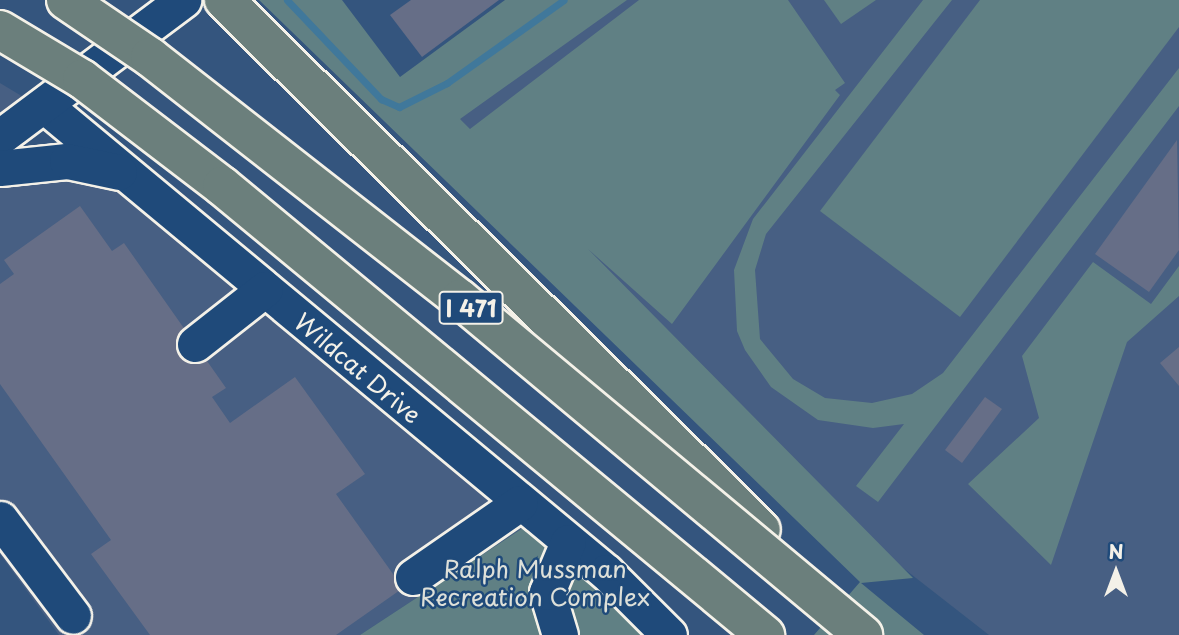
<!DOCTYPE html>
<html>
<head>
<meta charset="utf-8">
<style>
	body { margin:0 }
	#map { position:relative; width:1179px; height:635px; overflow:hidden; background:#34557e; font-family:"Playpen Sans",sans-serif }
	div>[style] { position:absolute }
	.built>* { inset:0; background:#475f83 }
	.green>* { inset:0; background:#608084 }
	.stream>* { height:7px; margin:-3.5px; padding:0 3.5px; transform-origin:3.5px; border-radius:3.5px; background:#40789b }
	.building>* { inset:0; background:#666e87 }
	.roads { filter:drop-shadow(2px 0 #f4f1e8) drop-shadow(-2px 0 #f4f1e8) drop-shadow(0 2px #f4f1e8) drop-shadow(0 -2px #f4f1e8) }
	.minor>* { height:35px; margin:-17.5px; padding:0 17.5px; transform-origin:17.5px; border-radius:17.5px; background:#1f4a7a }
	.highway>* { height:38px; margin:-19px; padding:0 19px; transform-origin:19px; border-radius:19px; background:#6b7f7c }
	.bridges { filter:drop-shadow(2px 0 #f4f1e8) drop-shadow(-2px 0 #f4f1e8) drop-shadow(0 2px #f4f1e8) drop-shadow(0 -2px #f4f1e8) }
	.highway-bridge>* { height:38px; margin:-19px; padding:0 19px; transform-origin:19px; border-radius:19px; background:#6b7f7c }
	span { translate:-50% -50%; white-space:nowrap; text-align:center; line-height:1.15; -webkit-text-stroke:5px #1f4a7a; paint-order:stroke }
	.shield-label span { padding:2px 5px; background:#1f4a7a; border:2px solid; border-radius:5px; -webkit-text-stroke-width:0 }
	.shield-label { font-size:23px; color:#f4f1e8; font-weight:700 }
	.street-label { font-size:24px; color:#f4f1e8 }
	.park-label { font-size:24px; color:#dee0d9 }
	.north { position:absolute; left:1081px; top:537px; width:70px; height:70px; -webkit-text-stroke:5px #1f4a7a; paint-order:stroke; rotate:0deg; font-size:19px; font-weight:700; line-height:28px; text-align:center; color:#f4f1e8 }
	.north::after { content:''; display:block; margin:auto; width:24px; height:32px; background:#f4f1e8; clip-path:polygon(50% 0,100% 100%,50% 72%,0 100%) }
</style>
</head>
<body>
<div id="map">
	<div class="built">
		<div style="clip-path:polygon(521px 0,1179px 0,1179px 635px,989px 635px,898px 564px,408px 83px)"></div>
		<div style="clip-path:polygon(0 83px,40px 107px,0 137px)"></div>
		<div style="clip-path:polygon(85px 162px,538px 518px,360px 635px,59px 635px,0 554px,0 168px)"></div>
	</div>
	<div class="green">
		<div style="clip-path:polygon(259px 0,342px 0,400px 77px,505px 0,627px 0,460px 119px,470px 129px,639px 0,788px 0,845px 83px,835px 90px,840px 95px,672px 324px,588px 249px,913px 578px,861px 583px,924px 635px,814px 635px,860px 582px)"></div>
		<div style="clip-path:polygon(824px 0,876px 0,841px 24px)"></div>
		<div style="clip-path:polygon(923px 0,952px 0,766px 234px,755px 270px,760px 339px,793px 379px,825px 398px,872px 403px,912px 394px,943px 373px,1179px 68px,1179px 106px,878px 502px,856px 486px,904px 424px,873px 428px,818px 420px,771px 387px,745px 350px,737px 331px,734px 270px,753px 219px)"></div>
		<div style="clip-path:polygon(980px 0,1179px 0,1179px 27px,960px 317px,820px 211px)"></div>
		<div style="clip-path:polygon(1093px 262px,1151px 304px,1179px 266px,1179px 296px,1127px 342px,1051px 565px,968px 484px,1039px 418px,1022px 356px)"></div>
		<div style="clip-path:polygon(538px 518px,669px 635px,360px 635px)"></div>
	</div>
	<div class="stream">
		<div style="left:287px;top:0;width:137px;rotate:46.5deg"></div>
		<div style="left:381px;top:99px;width:20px;rotate:24deg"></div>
		<div style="left:399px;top:107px;width:54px;rotate:-26.6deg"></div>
		<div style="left:447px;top:83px;width:143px;rotate:-35.4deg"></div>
	</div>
	<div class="building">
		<div style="clip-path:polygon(411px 0,499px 0,422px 57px,390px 15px)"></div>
		<div style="clip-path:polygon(1177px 140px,1179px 250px,1149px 292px,1095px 254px)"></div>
		<div style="clip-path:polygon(80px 206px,112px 251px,124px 243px,226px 388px,212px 397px,230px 423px,295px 377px,365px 474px,336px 494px,403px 588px,336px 635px,150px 635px,91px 554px,111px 540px,0 384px,0 284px,14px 274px,4px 260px)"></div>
		<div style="clip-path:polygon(1179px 347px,1179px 386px,1160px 363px)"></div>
		<div style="clip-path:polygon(985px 397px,1002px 409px,962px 463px,945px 450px)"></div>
	</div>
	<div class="roads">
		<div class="minor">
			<div style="left:44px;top:105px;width:731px;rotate:39.73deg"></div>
			<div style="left:606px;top:572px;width:89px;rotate:45deg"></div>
			<div style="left:0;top:137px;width:229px;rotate:-36.8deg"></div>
			<div style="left:0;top:168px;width:67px;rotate:-6deg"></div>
			<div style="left:67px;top:161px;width:53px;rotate:11.9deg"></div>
			<div style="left:195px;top:344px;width:89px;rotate:-38.2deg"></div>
			<div style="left:0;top:519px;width:121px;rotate:53deg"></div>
			<div style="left:413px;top:577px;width:130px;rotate:-34.7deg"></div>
			<div style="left:560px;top:635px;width:45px;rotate:-106.8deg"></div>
			<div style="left:547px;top:592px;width:54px;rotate:-67.2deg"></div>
		</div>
		<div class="highway">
			<div style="left:224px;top:0;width:754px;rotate:44.62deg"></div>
		</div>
	</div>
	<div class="bridges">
		<div class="highway-bridge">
			<div style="left:66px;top:0;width:102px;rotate:34.2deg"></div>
			<div style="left:150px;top:57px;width:393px;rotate:38deg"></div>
			<div style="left:460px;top:299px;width:525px;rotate:39.82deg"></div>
			<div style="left:0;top:30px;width:96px;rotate:30.9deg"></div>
			<div style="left:82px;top:79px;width:176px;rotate:37.4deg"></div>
			<div style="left:222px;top:186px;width:705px;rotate:39.59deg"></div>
		</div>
	</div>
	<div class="shield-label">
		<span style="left:471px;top:308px">I 471</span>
	</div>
	<div class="street-label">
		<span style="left:358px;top:368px;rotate:40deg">Wildcat Drive</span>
	</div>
	<div class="park-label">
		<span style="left:535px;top:583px">Ralph Mussman<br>Recreation Complex</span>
	</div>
	<div class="north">N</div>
</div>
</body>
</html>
